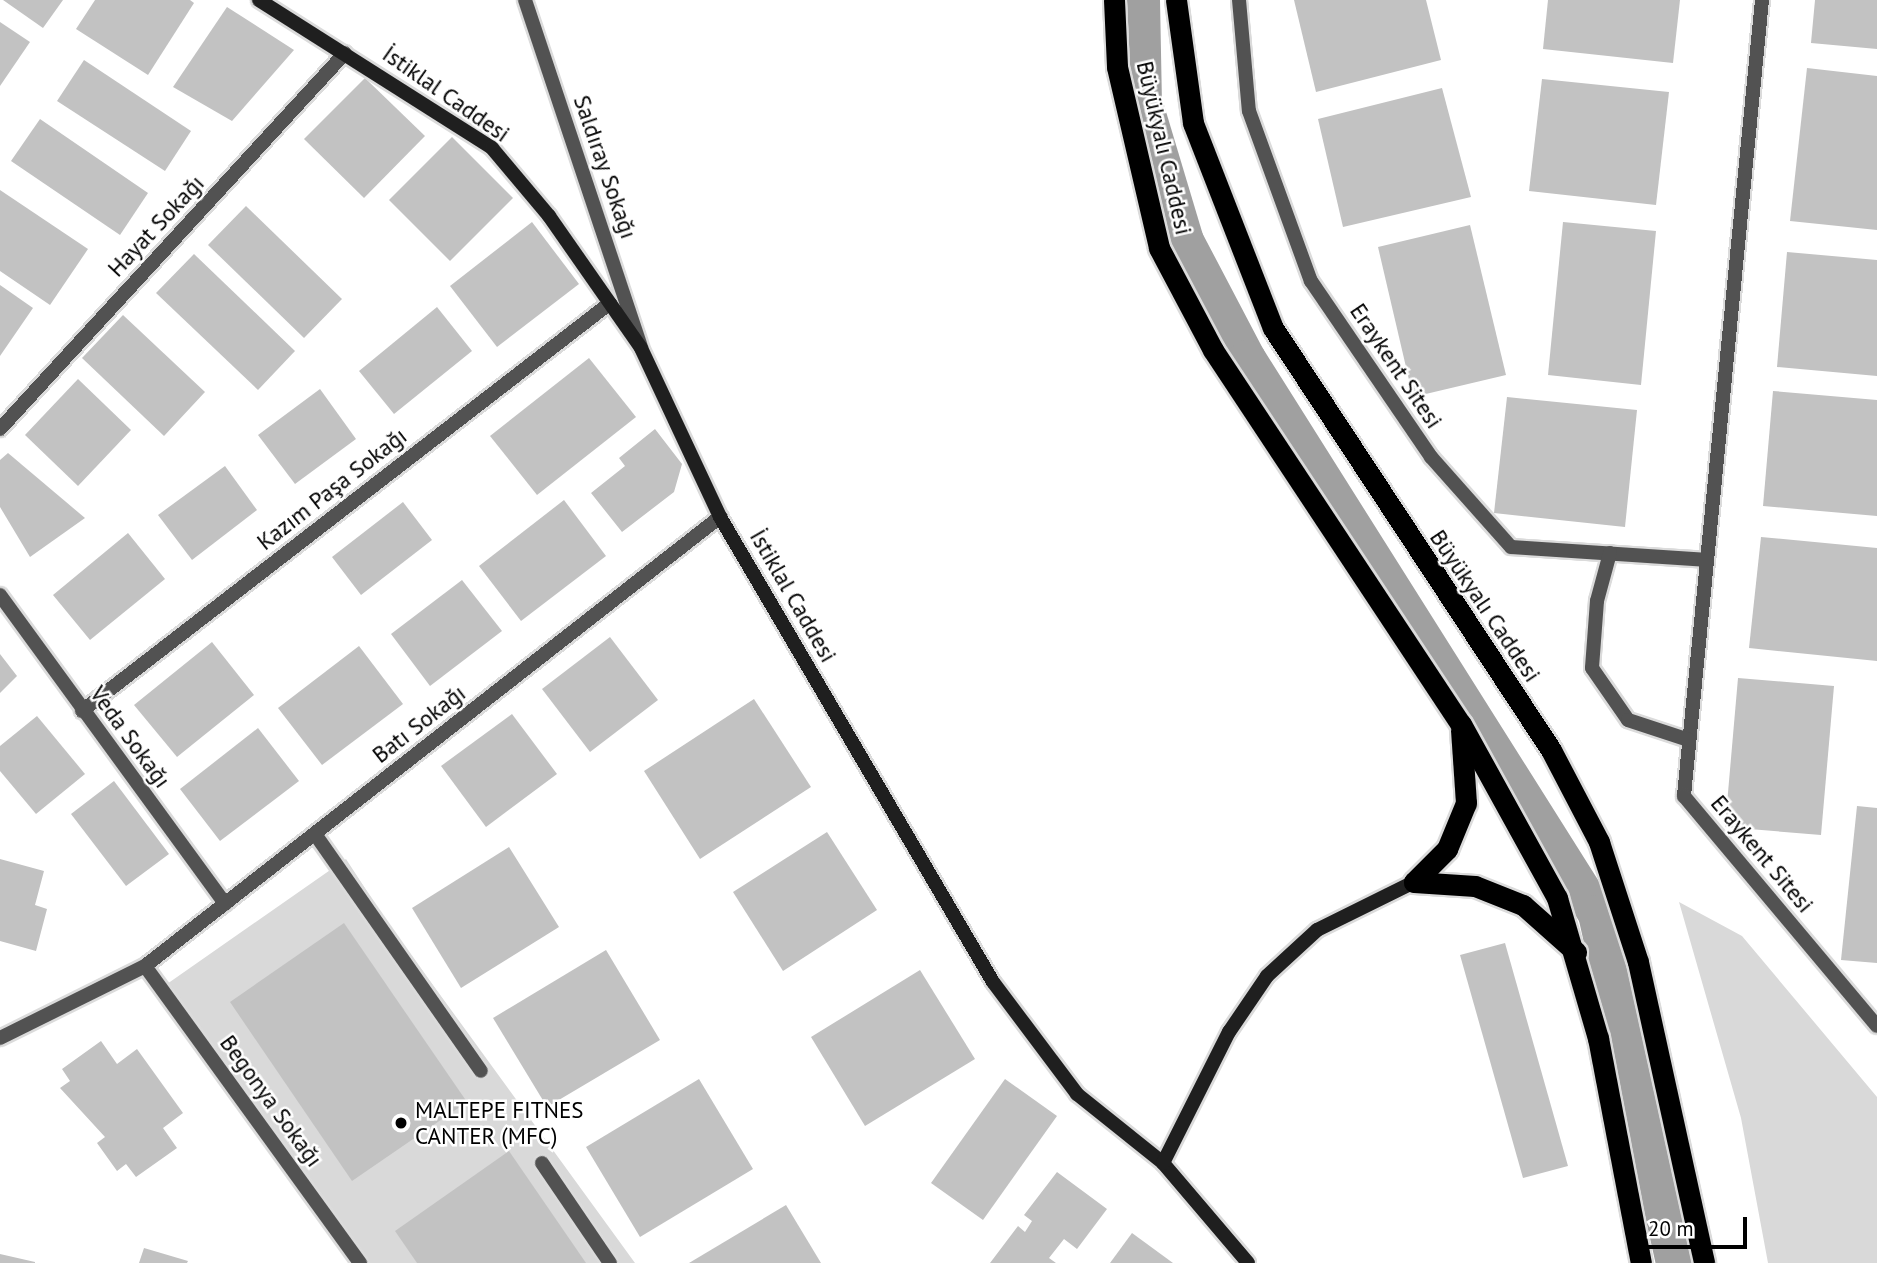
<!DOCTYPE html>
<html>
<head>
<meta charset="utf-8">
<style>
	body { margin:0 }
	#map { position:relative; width:1877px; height:1263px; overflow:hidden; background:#fff; font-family:"PT Sans",sans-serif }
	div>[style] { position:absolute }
	.green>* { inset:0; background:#d9d9d9 }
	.canal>* { height:38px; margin:-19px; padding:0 19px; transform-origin:19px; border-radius:19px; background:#a0a0a0 }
	.building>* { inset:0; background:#c2c2c2 }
	.roads { filter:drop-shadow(2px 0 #dbdbdb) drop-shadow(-2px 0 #dbdbdb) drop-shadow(0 2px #dbdbdb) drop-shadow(0 -2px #dbdbdb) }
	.lane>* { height:14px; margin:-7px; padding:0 7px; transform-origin:7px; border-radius:7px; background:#525252 }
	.street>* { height:14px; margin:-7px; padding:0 7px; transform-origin:7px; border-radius:7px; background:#525252 }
	.secondary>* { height:14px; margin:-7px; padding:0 7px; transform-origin:7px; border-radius:7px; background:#1f1f1f }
	.highway>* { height:21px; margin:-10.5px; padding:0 10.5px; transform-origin:10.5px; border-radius:10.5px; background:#000 }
	.dots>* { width:19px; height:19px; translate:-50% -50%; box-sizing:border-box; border:4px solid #fff; border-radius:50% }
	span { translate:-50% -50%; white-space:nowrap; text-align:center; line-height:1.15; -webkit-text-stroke:5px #fff; paint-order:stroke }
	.street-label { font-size:23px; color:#000 }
	.poi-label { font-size:23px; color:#000 }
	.left { translate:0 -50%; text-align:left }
	.scale { position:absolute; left:1635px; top:1217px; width:112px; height:32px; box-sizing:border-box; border:4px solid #000; border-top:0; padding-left:9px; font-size:21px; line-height:24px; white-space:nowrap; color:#000; -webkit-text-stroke:5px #fff; paint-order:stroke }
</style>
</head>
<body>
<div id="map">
	<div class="green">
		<div style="clip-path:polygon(346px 859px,385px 919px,635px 1263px,369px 1263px,167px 984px)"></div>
		<div style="clip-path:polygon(1679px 902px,1742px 936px,1877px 1097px,1877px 1263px,1768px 1263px,1741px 1118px)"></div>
	</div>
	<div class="canal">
		<div style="left:1141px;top:0;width:101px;rotate:88.9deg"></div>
		<div style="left:1143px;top:101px;width:146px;rotate:73.3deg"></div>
		<div style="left:1185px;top:241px;width:133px;rotate:62.3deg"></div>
		<div style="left:1247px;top:359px;width:656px;rotate:57.76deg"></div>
		<div style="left:1597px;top:914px;width:358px;rotate:77.4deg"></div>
	</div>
	<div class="building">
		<div style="clip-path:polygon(3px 0,63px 0,43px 28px)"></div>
		<div style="clip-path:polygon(95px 0,190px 0,194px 3px,148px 75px,76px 29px)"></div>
		<div style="clip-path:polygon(1294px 0,1426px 0,1441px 60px,1316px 92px)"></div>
		<div style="clip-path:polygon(1548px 0,1680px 0,1673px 63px,1543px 49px)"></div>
		<div style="clip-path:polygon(1815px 0,1877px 0,1877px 49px,1811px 43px)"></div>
		<div style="clip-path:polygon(227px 7px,294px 50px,232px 121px,173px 87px)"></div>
		<div style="clip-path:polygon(0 22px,30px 42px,0 86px)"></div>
		<div style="clip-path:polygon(84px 60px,191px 131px,165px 171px,57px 101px)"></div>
		<div style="clip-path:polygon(1807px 68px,1877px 76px,1877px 230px,1790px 221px)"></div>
		<div style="clip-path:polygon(365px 78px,425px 136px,364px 198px,304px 139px)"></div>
		<div style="clip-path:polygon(1542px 79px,1669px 92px,1656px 205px,1529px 191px)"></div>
		<div style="clip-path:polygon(1442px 88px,1471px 197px,1343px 227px,1318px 119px)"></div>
		<div style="clip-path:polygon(40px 119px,148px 193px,120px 235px,11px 161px)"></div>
		<div style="clip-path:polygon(452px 137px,513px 198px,450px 261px,389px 200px)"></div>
		<div style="clip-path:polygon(0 190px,88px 249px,50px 305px,0 271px)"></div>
		<div style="clip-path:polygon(246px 206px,342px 299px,304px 338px,208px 245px)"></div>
		<div style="clip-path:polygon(532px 222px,579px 284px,497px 347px,450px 286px)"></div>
		<div style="clip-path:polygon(1563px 222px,1656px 231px,1641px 385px,1548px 375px)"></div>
		<div style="clip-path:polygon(1470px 225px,1506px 375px,1413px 397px,1378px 247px)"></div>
		<div style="clip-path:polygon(1787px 252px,1877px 260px,1877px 376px,1777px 367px)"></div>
		<div style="clip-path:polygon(194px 254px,295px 351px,258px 390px,156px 293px)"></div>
		<div style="clip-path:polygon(0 285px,33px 308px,0 356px)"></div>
		<div style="clip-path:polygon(437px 307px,472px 351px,394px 414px,359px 371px)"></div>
		<div style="clip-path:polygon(123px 315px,205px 392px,164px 436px,82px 358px)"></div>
		<div style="clip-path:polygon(589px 358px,636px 417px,537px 495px,490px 436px)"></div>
		<div style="clip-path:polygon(78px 379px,131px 430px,78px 486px,25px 435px)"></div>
		<div style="clip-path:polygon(320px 389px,356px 439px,295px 484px,258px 435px)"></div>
		<div style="clip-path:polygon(1773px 391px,1877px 400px,1877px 516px,1763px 506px)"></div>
		<div style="clip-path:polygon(1507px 397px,1637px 410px,1625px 527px,1494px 513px)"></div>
		<div style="clip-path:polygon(655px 429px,682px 464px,674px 492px,622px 532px,591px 493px,625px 466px,619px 458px)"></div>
		<div style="clip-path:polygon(8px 453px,85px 518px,30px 557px,0 507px,0 460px)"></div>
		<div style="clip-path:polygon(225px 466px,257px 510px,192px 560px,158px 515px)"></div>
		<div style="clip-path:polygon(564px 500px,606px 556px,521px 621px,479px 566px)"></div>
		<div style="clip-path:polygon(403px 502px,432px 540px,361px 595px,332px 557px)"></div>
		<div style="clip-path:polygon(128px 533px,165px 579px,90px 640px,53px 595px)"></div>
		<div style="clip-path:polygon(1761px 537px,1877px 548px,1877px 661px,1749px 648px)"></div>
		<div style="clip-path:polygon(462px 580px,502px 631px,430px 686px,391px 634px)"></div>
		<div style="clip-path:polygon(610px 637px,658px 700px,590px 752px,542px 689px)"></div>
		<div style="clip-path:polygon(212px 642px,254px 695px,177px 757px,134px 705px)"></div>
		<div style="clip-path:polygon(359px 646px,403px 704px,322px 765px,278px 708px)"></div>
		<div style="clip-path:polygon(0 654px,17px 676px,0 693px)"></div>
		<div style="clip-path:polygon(1738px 678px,1834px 686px,1821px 835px,1725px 827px)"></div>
		<div style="clip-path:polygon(754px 699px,811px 787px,700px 859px,644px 771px)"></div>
		<div style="clip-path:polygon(512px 714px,557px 774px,486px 827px,441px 766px)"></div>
		<div style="clip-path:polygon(37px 716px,85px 774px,36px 814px,0 771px,0 746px)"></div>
		<div style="clip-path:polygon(258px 728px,299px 781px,220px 841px,180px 789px)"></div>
		<div style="clip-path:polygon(114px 781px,169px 854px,126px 886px,71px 814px)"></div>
		<div style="clip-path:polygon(1857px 806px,1877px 808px,1877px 963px,1841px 960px)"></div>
		<div style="clip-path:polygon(827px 832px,877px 910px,783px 971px,733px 892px)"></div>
		<div style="clip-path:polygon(509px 847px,559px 927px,461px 988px,412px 908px)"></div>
		<div style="clip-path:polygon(0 859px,44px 871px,35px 905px,47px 909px,36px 951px,0 941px)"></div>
		<div style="clip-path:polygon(344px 923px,467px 1102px,352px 1181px,230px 1002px)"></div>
		<div style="clip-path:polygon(1505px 943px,1568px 1166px,1523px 1178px,1460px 955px)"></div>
		<div style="clip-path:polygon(606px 950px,660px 1040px,547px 1107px,493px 1018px)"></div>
		<div style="clip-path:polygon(920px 970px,975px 1059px,865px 1126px,811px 1037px)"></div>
		<div style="clip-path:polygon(101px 1041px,117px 1064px,137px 1049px,183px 1113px,163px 1128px,177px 1148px,136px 1177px,126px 1164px,117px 1171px,97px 1143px,105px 1137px,60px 1088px,70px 1081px,62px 1069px)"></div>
		<div style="clip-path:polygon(699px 1079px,753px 1169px,640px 1237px,586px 1147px)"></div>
		<div style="clip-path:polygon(1005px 1079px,1057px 1116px,983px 1220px,931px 1183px)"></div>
		<div style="clip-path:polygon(509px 1151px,586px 1263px,417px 1263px,395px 1231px)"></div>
		<div style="clip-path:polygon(1057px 1172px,1107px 1209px,1077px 1249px,1064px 1239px,1049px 1258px,1056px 1263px,990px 1263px,1018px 1226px,1025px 1232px,1032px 1221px,1024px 1215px)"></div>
		<div style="clip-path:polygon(786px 1205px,821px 1263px,689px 1263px)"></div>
		<div style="clip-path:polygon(1132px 1233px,1173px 1263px,1110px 1263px)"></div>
		<div style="clip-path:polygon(144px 1248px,188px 1261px,187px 1263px,139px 1263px)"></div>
		<div style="clip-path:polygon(0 1254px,35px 1262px,35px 1263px,0 1263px)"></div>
	</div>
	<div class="roads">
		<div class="lane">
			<div style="left:1239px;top:0;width:111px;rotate:84.9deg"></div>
			<div style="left:1249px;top:111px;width:181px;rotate:70deg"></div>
			<div style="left:1311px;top:281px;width:213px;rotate:55.7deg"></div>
			<div style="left:1431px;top:457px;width:120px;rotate:48.4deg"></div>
			<div style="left:1511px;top:547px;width:194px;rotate:3.8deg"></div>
			<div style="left:1762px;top:0;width:800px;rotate:95.6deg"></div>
			<div style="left:1684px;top:796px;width:300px;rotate:50deg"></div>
			<div style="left:1610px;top:553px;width:50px;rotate:105.2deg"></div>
			<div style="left:1597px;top:601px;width:67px;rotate:94.3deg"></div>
			<div style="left:1592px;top:668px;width:63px;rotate:55.3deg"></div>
			<div style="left:1628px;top:720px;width:64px;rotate:18.2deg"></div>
			<div style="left:315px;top:834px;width:289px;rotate:55deg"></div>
			<div style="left:542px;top:1163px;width:121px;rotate:55.8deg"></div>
		</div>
		<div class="street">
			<div style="left:525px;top:0;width:363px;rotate:71.5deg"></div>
			<div style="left:0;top:429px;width:510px;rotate:-47.46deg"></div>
			<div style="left:0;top:595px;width:382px;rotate:53.9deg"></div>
			<div style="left:82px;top:711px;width:667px;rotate:-37.69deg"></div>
			<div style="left:145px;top:966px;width:367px;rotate:54.1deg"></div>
			<div style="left:0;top:1038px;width:162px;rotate:-26.4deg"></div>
			<div style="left:145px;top:966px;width:730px;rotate:-37.99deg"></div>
		</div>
		<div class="secondary">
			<div style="left:259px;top:0;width:276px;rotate:32.4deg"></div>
			<div style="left:492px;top:148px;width:89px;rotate:50deg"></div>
			<div style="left:549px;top:216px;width:161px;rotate:55.1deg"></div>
			<div style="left:641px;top:348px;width:187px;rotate:64.9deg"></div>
			<div style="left:720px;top:517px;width:539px;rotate:59.58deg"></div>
			<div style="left:993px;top:982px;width:140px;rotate:53.1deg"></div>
			<div style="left:1077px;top:1094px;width:110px;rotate:38.7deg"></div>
			<div style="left:1163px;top:1163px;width:131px;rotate:49.6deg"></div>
			<div style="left:1163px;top:1163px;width:147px;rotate:-63.3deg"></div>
			<div style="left:1229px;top:1032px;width:68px;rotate:-55.8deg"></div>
			<div style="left:1267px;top:976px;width:68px;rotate:-42.6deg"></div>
			<div style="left:1317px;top:930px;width:108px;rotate:-26.3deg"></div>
		</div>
		<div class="highway">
			<div style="left:1114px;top:0;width:67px;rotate:87.4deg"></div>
			<div style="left:1117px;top:67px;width:186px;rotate:76.9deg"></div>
			<div style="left:1159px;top:248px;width:115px;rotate:62.1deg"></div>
			<div style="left:1213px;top:350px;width:449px;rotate:56.5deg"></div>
			<div style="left:1461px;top:724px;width:199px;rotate:61.1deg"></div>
			<div style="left:1557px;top:898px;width:146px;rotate:73.7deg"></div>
			<div style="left:1598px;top:1038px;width:229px;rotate:79.2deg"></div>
			<div style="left:1176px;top:0;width:124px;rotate:82.1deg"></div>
			<div style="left:1193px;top:123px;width:220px;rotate:68.7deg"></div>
			<div style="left:1273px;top:328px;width:505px;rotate:56.62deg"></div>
			<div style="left:1551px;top:750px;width:104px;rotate:62.4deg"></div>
			<div style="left:1599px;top:842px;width:126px;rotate:72deg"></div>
			<div style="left:1638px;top:962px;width:308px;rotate:77.6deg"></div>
			<div style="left:1414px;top:882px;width:61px;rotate:3.8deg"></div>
			<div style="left:1475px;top:886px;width:52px;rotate:21.6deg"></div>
			<div style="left:1523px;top:905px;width:71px;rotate:41.6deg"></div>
			<div style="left:1414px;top:882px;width:47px;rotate:-45deg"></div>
			<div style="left:1447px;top:849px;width:50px;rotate:-67.6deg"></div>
			<div style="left:1466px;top:803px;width:73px;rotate:-93.9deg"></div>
		</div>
	</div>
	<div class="dots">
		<div style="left:401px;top:1123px;background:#000"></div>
	</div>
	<div class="street-label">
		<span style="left:446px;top:94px;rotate:35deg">İstiklal Caddesi</span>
		<span style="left:1164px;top:148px;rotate:77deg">Büyükyalı Caddesi</span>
		<span style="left:605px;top:167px;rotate:71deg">Saldıray Sokağı</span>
		<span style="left:156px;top:226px;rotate:-47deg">Hayat Sokağı</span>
		<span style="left:1396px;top:366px;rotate:56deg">Eraykent Sitesi</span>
		<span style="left:332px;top:489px;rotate:-38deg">Kazım Paşa Sokağı</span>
		<span style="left:793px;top:596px;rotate:60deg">İstiklal Caddesi</span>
		<span style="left:1485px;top:606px;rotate:56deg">Büyükyalı Caddesi</span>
		<span style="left:419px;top:724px;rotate:-38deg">Batı Sokağı</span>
		<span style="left:130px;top:737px;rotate:54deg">Veda Sokağı</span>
		<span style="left:1762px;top:854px;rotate:50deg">Eraykent Sitesi</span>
		<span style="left:271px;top:1101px;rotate:54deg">Begonya Sokağı</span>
	</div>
	<div class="poi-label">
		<span class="left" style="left:415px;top:1123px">MALTEPE FITNES<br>CANTER (MFC)</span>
	</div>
	<div class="scale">20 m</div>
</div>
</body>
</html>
